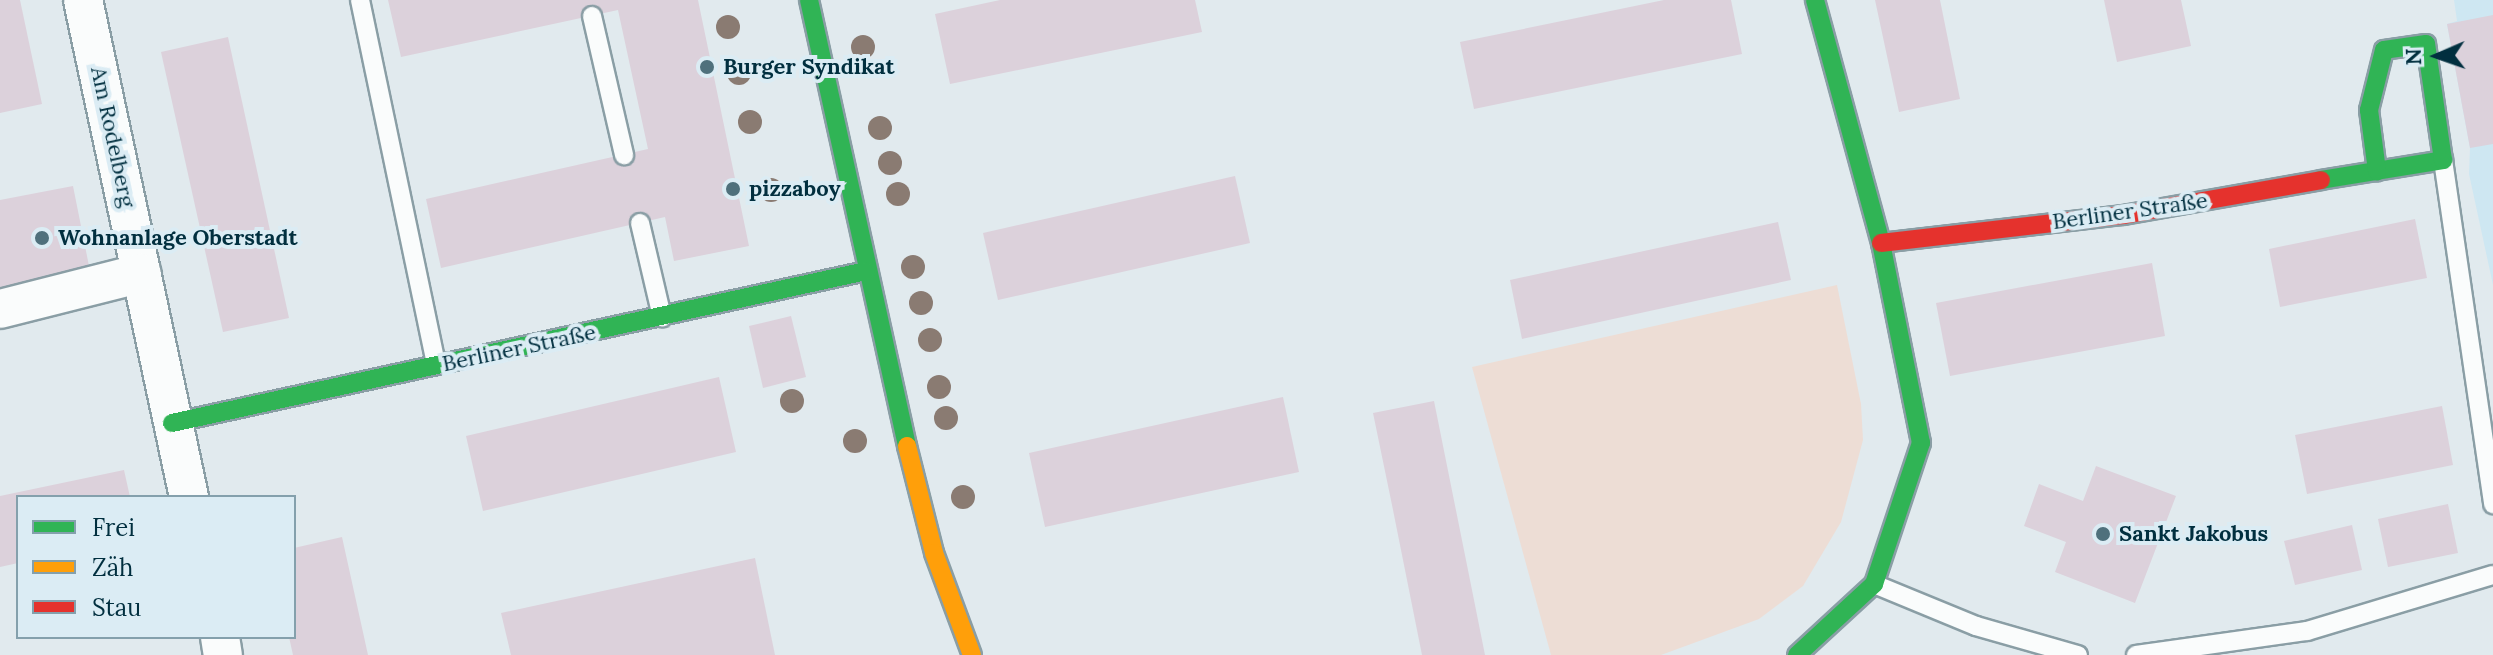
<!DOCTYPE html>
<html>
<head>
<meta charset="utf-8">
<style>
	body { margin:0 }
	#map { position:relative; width:2493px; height:655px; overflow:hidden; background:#e1eaee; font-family:Lora,serif }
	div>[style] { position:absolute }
	.built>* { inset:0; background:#cee7f2 }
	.green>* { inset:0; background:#edddd5 }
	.building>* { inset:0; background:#dcd1db }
	.roads { filter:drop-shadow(2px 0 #8a9ea5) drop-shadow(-2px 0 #8a9ea5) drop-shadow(0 2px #8a9ea5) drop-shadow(0 -2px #8a9ea5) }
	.lane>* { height:18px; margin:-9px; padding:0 9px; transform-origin:9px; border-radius:9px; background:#fafcfc }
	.street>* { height:38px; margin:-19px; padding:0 19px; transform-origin:19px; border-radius:19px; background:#fafcfc }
	.fast>* { height:18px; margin:-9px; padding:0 9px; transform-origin:9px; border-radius:9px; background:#30b455 }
	.slow>* { height:18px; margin:-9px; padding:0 9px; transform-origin:9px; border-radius:9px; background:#ff9f0a }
	.jam>* { height:18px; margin:-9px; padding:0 9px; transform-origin:9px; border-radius:9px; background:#e5322d }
	.trees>* { width:24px; height:24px; margin:-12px; border-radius:50%; background:#8a7b72 }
	.dots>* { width:22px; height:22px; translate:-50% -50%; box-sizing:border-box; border:4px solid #dbecf4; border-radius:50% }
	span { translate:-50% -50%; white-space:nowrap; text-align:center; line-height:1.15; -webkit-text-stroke:8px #dbecf4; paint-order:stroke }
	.poi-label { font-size:22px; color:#012f3f; font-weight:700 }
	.left { translate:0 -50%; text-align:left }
	.street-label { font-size:22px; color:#012f3f }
	.legend { position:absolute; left:16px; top:495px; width:280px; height:144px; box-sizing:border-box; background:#dbecf4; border:2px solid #84a0ac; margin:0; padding:10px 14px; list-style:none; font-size:24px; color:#012f3f }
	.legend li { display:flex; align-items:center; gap:16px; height:40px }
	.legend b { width:40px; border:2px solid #84a0ac }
	.north { position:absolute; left:2397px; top:16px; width:80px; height:80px; -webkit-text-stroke:6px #dbecf4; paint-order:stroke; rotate:268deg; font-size:22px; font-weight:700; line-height:32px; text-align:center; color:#012f3f }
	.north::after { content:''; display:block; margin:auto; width:28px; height:36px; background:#012f3f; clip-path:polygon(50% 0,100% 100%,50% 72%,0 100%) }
</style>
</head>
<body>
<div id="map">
	<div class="built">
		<div style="clip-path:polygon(2454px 0,2493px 0,2493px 285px,2469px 174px,2470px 148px,2447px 24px,2457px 21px)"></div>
	</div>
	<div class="green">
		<div style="clip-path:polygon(1837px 285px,1861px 404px,1863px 440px,1841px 522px,1803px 586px,1759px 619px,1661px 655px,1551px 655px,1472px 367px)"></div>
	</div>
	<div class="building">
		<div style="clip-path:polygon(0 0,20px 0,42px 104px,0 113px)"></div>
		<div style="clip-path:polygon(388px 0,698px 0,749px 246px,674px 261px,665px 217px,441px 268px,426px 199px,648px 149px,618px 10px,401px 57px)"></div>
		<div style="clip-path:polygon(1000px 0,1195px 0,1202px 32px,950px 84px,935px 14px)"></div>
		<div style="clip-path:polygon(1664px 0,1731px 0,1742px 54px,1474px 109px,1460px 42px)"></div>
		<div style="clip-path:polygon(1875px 0,1940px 0,1960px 99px,1899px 112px)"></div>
		<div style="clip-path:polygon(2104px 0,2181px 0,2191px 46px,2117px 62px)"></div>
		<div style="clip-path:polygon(2493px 15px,2493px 144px,2470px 148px,2447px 24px)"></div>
		<div style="clip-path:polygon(228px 37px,289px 318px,223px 332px,161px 52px)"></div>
		<div style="clip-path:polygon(1235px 176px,1250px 243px,998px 300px,983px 233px)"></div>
		<div style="clip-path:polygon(73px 186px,91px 276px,0 294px,0 200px)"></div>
		<div style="clip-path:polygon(2415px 219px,2427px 278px,2280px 307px,2269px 249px)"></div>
		<div style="clip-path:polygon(1778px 222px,1791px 280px,1522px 339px,1510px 280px)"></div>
		<div style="clip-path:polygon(2152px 263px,2165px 336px,1950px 376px,1936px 303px)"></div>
		<div style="clip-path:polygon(791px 316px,806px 377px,763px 388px,749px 326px)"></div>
		<div style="clip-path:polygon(719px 377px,736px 452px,483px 511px,466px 436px)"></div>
		<div style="clip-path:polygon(1283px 397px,1299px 472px,1045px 527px,1029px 453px)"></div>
		<div style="clip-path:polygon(1434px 401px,1471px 585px,1485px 655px,1422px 655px,1392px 505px,1373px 413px)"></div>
		<div style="clip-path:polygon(2442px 406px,2453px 465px,2307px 494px,2295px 435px)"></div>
		<div style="clip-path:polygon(2096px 466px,2176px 496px,2135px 603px,2055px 572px,2066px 542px,2024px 526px,2039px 484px,2083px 501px)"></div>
		<div style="clip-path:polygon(124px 470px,130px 497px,18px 497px,18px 563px,0 567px,0 496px)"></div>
		<div style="clip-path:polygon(2448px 504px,2458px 553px,2388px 567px,2378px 519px)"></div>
		<div style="clip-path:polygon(2352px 525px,2362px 570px,2295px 585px,2284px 541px)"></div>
		<div style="clip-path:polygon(342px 537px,368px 655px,293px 655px,289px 637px,294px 637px,294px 548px)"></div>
		<div style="clip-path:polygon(755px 558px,775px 655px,511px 655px,501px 613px)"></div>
	</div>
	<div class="roads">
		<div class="lane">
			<div style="left:360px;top:0;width:373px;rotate:78.2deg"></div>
			<div style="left:592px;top:16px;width:143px;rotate:77deg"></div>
			<div style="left:2443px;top:160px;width:348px;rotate:81.7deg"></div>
			<div style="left:640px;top:223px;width:97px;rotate:76.8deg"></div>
			<div style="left:1874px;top:584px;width:110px;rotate:22.4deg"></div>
			<div style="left:1976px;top:626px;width:106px;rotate:15.9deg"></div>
			<div style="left:2136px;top:655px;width:173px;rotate:-8deg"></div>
			<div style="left:2307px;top:631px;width:194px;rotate:-16.8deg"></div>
		</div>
		<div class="street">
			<div style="left:83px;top:0;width:508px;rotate:77.96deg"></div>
			<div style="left:0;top:309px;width:146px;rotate:-14.2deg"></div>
			<div style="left:220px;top:637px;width:18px;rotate:81deg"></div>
		</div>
		<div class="fast">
			<div style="left:809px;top:0;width:457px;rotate:77.6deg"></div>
			<div style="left:2321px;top:180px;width:124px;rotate:-9.3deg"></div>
			<div style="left:2443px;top:160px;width:117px;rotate:-98.3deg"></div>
			<div style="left:2426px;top:44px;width:42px;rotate:171.9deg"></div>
			<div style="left:2384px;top:50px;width:62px;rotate:104deg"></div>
			<div style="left:2369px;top:110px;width:62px;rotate:82.5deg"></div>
			<div style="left:172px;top:423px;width:710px;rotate:-12.35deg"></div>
			<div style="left:1797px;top:655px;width:105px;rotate:-42.7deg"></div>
			<div style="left:1874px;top:584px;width:149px;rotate:-71.6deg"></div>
			<div style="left:1921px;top:443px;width:204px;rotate:-101.3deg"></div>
			<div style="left:1881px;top:243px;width:252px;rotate:-105.2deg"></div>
		</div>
		<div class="slow">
			<div style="left:907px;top:446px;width:110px;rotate:75.8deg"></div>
			<div style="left:934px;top:553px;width:109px;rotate:69.6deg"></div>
		</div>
		<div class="jam">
			<div style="left:1881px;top:243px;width:244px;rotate:-6.6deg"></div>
			<div style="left:2123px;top:215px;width:201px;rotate:-10deg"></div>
		</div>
	</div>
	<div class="trees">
		<div style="left:728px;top:27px"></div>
		<div style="left:863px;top:47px"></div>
		<div style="left:739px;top:73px"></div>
		<div style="left:750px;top:122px"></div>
		<div style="left:880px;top:128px"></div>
		<div style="left:890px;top:163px"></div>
		<div style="left:771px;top:190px"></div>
		<div style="left:898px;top:194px"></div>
		<div style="left:913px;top:267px"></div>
		<div style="left:921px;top:303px"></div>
		<div style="left:930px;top:340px"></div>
		<div style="left:939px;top:387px"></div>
		<div style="left:792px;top:401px"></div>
		<div style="left:946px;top:418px"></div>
		<div style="left:855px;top:441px"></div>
		<div style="left:963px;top:497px"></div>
	</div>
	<div class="dots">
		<div style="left:707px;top:67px;background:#4f707c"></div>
		<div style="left:733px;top:189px;background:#4f707c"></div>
		<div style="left:42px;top:238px;background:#4f707c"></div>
		<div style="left:2103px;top:534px;background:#4f707c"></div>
	</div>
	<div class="poi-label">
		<span class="left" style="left:723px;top:67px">Burger Syndikat</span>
		<span class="left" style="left:749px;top:189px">pizzaboy</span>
		<span class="left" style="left:58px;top:238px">Wohnanlage Oberstadt</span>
		<span class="left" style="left:2119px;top:534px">Sankt Jakobus</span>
	</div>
	<div class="street-label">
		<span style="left:113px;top:137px;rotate:78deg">Am Rodelberg</span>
		<span style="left:2130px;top:211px;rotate:-8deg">Berliner Straße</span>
		<span style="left:519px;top:348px;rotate:-12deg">Berliner Straße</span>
	</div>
	<ul class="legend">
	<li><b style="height:10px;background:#30b455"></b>Frei</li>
	<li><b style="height:10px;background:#ff9f0a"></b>Zäh</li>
	<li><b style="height:10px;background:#e5322d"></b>Stau</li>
	</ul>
	<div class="north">N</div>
</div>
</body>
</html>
